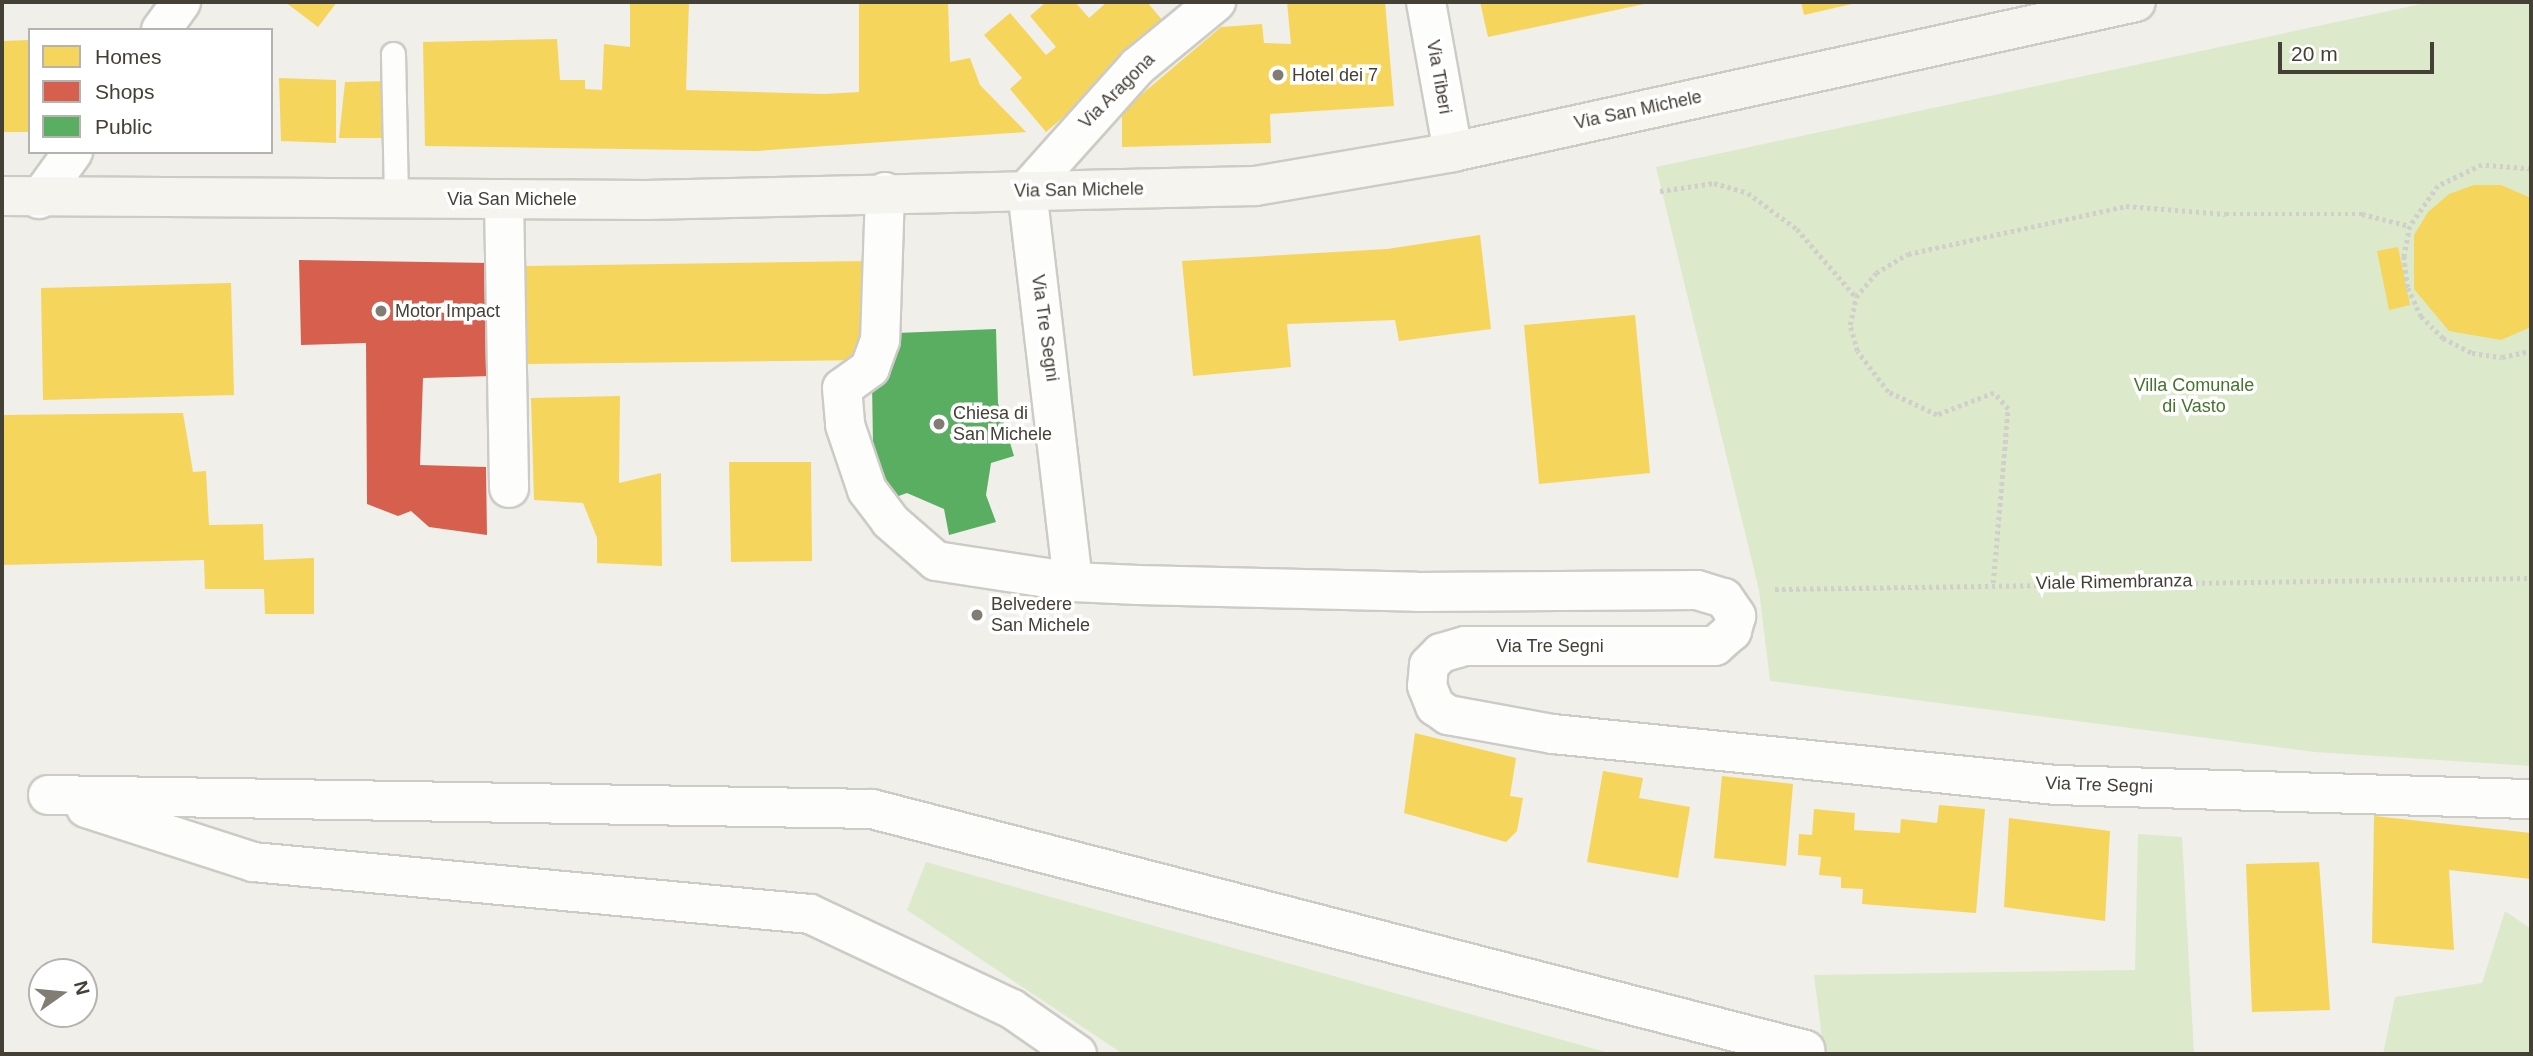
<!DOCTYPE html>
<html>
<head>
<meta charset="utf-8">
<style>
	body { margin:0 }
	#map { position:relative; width:2533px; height:1056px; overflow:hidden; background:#f0efea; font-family:Helvetica,sans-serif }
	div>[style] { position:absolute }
	.green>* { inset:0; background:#dceacb }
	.homes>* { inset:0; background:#f6d55c }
	.shops>* { inset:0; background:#d6604d }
	.public>* { inset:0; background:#5aae61 }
	.path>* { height:4.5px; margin-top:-2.25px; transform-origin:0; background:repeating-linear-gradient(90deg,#d0cfca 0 3.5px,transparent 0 7px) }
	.roads { filter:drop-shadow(2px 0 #cccbc6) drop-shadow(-2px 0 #cccbc6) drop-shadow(0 2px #cccbc6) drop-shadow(0 -2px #cccbc6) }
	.lane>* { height:23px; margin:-11.5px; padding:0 11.5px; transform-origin:11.5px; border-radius:11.5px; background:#fdfdfc }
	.street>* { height:38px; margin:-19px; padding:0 19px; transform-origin:19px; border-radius:19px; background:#fdfdfc }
	.secondary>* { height:38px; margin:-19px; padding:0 19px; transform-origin:19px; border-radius:19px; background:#f6f4ef }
	.dots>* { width:19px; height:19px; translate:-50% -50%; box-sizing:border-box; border:4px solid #fff; border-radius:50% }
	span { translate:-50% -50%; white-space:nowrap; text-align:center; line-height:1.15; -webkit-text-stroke:7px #fff; paint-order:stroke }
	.poi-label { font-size:18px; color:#454036 }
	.left { translate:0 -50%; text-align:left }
	.street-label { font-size:18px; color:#454036 }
	.park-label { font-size:18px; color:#45742c }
	.frame { position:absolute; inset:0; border:4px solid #454036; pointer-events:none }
	.legend { position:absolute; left:28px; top:28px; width:245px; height:126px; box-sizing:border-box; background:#fff; border:2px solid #b5b3af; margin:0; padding:9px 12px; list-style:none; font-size:21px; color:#454036 }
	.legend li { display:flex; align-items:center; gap:14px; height:35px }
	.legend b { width:35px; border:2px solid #b5b3af }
	.north { position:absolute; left:28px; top:958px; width:70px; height:70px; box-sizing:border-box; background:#fff; border:2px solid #b5b3af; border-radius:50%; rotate:75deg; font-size:19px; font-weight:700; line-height:28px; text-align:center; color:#454036 }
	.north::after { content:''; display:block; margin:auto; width:24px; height:32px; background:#817d75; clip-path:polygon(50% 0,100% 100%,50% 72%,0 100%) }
	.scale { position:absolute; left:2278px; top:42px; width:156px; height:32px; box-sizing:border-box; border:4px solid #454036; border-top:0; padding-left:9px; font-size:21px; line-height:24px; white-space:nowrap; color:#454036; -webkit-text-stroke:5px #fff; paint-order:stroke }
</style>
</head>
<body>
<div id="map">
	<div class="green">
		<div style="clip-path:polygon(2431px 2px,2531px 2px,2531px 766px,2315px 752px,1770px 681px,1759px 590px,1656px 167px)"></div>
		<div style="clip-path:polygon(2138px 834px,2182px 837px,2194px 1054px,1824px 1054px,1814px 975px,2135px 970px)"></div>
		<div style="clip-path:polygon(926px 862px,1613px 1054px,1123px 1054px,907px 910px)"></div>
		<div style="clip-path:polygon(2505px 911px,2531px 929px,2531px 1054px,2383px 1054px,2395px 997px,2482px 983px)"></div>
	</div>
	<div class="homes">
		<div style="clip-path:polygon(285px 2px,337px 2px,318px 27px)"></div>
		<div style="clip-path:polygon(630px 2px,689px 2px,686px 90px,824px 94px,859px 92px,859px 2px,948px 2px,950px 62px,970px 58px,980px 85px,1026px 132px,756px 151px,425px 146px,423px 42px,557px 39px,560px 80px,585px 80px,585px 89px,602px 90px,604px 44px,630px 47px)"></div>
		<div style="clip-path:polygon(1046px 2px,1075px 2px,1089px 18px,1107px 2px,1147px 2px,1168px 27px,1046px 132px,1010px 89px,1022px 78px,984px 35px,1010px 13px,1046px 55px,1056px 47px,1030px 16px)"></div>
		<div style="clip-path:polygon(1287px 2px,1385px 2px,1394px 106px,1270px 114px,1271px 143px,1122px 147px,1122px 111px,1221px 27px,1262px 24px,1264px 43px,1291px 44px)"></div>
		<div style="clip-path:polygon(1480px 2px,1649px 2px,1649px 3px,1488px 37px)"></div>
		<div style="clip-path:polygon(1801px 2px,1856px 2px,1856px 3px,1804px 15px)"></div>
		<div style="clip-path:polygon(30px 40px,30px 132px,2px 132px,2px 41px)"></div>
		<div style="clip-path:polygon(279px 78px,336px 80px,336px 143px,281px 141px)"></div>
		<div style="clip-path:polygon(389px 81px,391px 138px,339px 138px,345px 82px)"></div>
		<div style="clip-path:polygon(2474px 185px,2501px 185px,2531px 198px,2531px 327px,2501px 340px,2449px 331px,2414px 289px,2414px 235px,2428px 212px,2449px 194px)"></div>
		<div style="clip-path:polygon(1480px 235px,1491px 329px,1399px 341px,1395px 320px,1287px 324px,1291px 367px,1193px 376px,1182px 261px,1387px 249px)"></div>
		<div style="clip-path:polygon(2398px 247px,2410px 305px,2389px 310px,2377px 251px)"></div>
		<div style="clip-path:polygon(867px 261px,869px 360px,528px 364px,526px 266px)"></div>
		<div style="clip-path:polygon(231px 283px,234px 395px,43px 400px,41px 288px)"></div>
		<div style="clip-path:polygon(1635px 315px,1650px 473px,1539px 484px,1524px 325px)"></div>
		<div style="clip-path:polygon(620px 396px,619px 483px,661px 473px,662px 566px,597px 563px,597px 538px,583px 503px,534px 500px,531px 398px)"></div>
		<div style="clip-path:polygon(183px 413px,193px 472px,206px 471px,209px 525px,263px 524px,264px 560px,314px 558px,314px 614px,265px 614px,264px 589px,205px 589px,204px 560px,2px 565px,2px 415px)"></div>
		<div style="clip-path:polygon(729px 462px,811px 462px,812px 561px,731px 562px)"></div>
		<div style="clip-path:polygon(1415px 733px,1516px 758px,1510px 796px,1523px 798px,1517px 831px,1506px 842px,1404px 813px)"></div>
		<div style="clip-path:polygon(1603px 771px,1643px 778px,1639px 798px,1690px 807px,1678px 878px,1587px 862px)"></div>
		<div style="clip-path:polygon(1722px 776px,1793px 784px,1786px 866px,1714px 858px)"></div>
		<div style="clip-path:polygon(1939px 805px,1985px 809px,1976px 913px,1862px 904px,1863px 889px,1841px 888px,1841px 877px,1819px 875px,1821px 857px,1798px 855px,1799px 834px,1812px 835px,1814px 809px,1855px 813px,1854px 830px,1900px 833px,1901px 819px,1937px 823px)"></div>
		<div style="clip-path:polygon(2374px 816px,2531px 833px,2531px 879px,2449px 870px,2454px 950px,2372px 943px)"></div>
		<div style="clip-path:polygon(2009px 818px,2110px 831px,2105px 921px,2004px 907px)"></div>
		<div style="clip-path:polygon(2319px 862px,2330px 1010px,2252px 1012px,2246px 864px)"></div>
	</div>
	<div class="shops">
		<div style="clip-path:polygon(299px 260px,491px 263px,491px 376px,423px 378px,420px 465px,486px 467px,487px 535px,429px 527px,411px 511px,398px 516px,367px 504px,366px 343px,301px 345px)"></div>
	</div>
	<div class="public">
		<div style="clip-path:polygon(996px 329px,998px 403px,1014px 456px,991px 463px,986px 495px,996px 522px,949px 535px,944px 509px,907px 493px,893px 498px,873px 445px,872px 382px,897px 333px)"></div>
	</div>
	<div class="path">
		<div style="left:2531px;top:169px;width:49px;rotate:-175.3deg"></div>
		<div style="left:2482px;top:165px;width:49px;rotate:154.5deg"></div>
		<div style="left:2438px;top:186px;width:49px;rotate:125deg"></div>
		<div style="left:2410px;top:226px;width:31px;rotate:101deg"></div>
		<div style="left:2404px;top:256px;width:32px;rotate:83deg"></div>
		<div style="left:2408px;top:288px;width:31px;rotate:65deg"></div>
		<div style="left:2421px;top:316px;width:31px;rotate:45deg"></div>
		<div style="left:2443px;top:338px;width:33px;rotate:27deg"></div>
		<div style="left:2472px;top:353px;width:30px;rotate:8deg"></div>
		<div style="left:2502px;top:357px;width:30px;rotate:-12deg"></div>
		<div style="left:1660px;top:191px;width:55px;rotate:-8.4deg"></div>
		<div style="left:1714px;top:183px;width:35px;rotate:16deg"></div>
		<div style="left:1748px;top:193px;width:61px;rotate:36.3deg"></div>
		<div style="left:1797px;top:229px;width:90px;rotate:49.1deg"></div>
		<div style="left:1993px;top:583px;width:175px;rotate:-85.1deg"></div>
		<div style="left:2008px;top:409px;width:21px;rotate:-131deg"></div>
		<div style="left:1994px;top:393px;width:61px;rotate:158.9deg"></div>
		<div style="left:1937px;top:415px;width:54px;rotate:-154.9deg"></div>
		<div style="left:1888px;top:392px;width:51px;rotate:-127.1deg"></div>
		<div style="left:1857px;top:351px;width:27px;rotate:-105deg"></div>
		<div style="left:1850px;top:325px;width:29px;rotate:-78deg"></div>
		<div style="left:1856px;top:297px;width:31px;rotate:-50deg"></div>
		<div style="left:1876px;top:273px;width:37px;rotate:-31deg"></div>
		<div style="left:1908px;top:254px;width:223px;rotate:-12.4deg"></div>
		<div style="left:2126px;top:206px;width:100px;rotate:4.6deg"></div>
		<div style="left:2226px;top:214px;width:136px"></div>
		<div style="left:2362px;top:214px;width:49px;rotate:14deg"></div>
		<div style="left:1775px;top:589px;width:756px;rotate:-0.83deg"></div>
	</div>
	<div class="roads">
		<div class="lane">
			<div style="left:393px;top:54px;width:145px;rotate:88.8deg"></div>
		</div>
		<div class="street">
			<div style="left:1426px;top:2px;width:152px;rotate:79.8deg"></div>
			<div style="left:161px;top:30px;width:34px;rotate:-54deg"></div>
			<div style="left:885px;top:192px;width:148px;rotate:91.9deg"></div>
			<div style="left:880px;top:340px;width:30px;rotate:110deg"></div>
			<div style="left:870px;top:368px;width:34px;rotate:144deg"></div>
			<div style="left:842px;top:388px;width:37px;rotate:85deg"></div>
			<div style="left:845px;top:425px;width:69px;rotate:71.3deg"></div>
			<div style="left:867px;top:490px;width:39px;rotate:53deg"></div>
			<div style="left:890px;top:521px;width:61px;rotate:41deg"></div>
			<div style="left:936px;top:561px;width:139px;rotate:8.7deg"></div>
			<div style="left:1073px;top:582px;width:65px;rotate:2.6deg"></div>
			<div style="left:1138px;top:585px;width:279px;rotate:1.4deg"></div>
			<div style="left:1417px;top:592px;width:280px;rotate:-0.4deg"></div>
			<div style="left:1697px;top:590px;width:28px;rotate:17deg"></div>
			<div style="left:1724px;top:598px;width:22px;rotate:56deg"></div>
			<div style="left:1736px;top:616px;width:16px;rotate:105deg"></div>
			<div style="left:1732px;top:631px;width:23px;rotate:139deg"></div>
			<div style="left:1715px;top:646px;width:250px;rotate:180deg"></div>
			<div style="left:1465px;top:646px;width:25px;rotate:164deg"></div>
			<div style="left:1441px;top:653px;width:17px;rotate:135deg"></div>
			<div style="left:1429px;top:665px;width:21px;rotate:95deg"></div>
			<div style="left:1427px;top:686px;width:22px;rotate:68deg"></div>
			<div style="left:1435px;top:706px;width:16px;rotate:35deg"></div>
			<div style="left:1448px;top:715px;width:107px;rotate:10.3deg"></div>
			<div style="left:1553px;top:734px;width:506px;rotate:5.79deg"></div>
			<div style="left:2056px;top:785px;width:475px;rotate:1.7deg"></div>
			<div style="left:39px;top:199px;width:58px;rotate:-54.1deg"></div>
			<div style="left:504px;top:199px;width:289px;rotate:89deg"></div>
			<div style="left:1073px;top:582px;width:395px;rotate:-96.7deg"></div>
			<div style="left:1027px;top:190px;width:166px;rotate:-48.2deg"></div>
			<div style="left:1138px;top:66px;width:101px;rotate:-39.4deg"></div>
			<div style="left:48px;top:795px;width:824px;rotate:0.97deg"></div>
			<div style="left:872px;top:809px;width:964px;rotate:14.48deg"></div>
			<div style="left:86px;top:808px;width:176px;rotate:17.9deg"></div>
			<div style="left:253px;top:862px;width:559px;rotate:5.33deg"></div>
			<div style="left:810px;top:914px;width:223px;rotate:25.2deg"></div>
			<div style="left:1012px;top:1009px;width:79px;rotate:34.7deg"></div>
		</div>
		<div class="secondary">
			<div style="left:2px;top:196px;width:643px;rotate:0.36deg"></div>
			<div style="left:645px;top:200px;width:610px;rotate:-1.31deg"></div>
			<div style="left:1255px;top:186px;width:201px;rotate:-9.7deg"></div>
			<div style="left:1453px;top:152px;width:699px;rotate:-12.39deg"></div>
		</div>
	</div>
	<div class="dots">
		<div style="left:1278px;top:75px;background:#817d75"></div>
		<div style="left:381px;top:311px;background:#817d75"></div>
		<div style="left:939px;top:424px;background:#817d75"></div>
		<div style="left:977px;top:615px;background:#817d75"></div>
	</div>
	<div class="poi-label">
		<span class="left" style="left:1292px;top:75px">Hotel dei 7</span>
		<span class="left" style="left:395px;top:311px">Motor Impact</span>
		<span class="left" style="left:953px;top:424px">Chiesa di<br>San Michele</span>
		<span class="left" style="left:991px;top:615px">Belvedere<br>San Michele</span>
	</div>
	<div class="street-label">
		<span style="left:1439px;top:77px;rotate:80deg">Via Tiberi</span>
		<span style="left:1117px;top:91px;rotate:-45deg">Via Aragona</span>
		<span style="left:1638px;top:110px;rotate:-12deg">Via San Michele</span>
		<span style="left:1079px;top:190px;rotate:-1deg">Via San Michele</span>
		<span style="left:512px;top:199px">Via San Michele</span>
		<span style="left:1045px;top:328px;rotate:82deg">Via Tre Segni</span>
		<span style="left:2114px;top:582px;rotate:-1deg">Viale Rimembranza</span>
		<span style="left:1550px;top:646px">Via Tre Segni</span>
		<span style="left:2099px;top:785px;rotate:2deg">Via Tre Segni</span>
	</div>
	<div class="park-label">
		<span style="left:2194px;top:396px">Villa Comunale<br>di Vasto</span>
	</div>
	<div class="frame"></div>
	<ul class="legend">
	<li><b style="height:19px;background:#f6d55c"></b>Homes</li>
	<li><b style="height:19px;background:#d6604d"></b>Shops</li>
	<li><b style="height:19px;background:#5aae61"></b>Public</li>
	</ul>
	<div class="north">N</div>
	<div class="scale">20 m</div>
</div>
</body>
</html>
